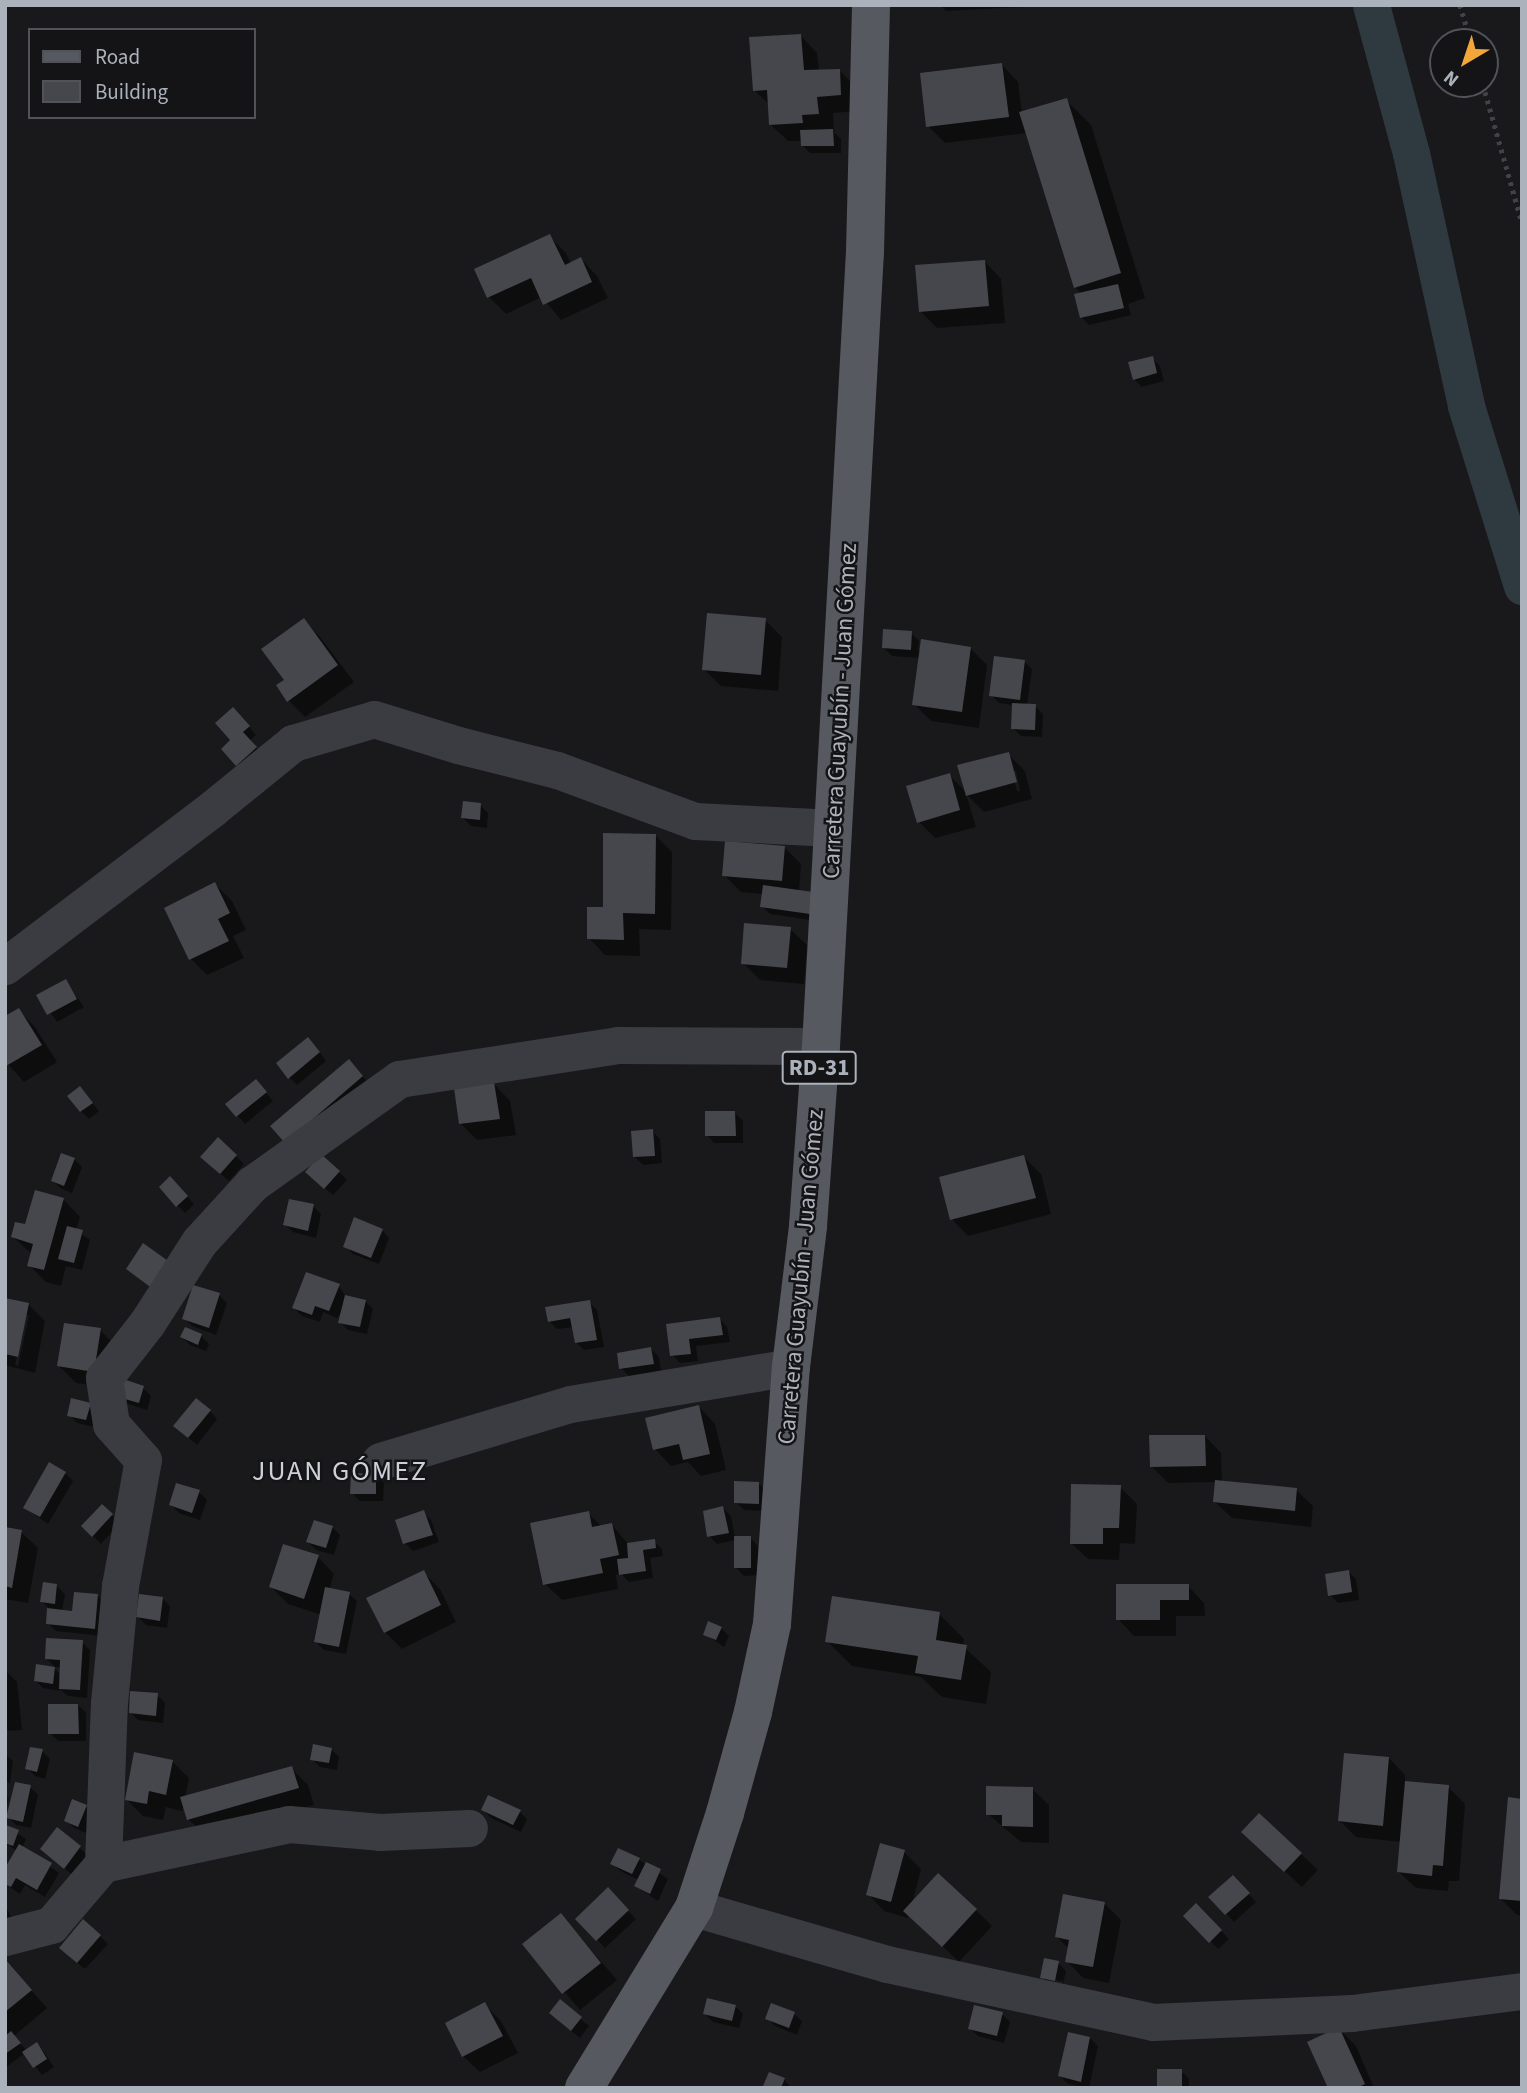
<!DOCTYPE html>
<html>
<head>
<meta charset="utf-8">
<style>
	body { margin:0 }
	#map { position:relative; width:1527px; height:2093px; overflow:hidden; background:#19191c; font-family:"Source Sans 3",sans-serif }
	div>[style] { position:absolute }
	.shadow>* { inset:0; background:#0007 }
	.canal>* { height:37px; margin:-18.5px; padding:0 18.5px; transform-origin:18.5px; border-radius:18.5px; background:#2f3a40 }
	.building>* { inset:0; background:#46474c }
	.path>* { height:4.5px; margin-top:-2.25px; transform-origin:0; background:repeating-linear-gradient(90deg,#404348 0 3.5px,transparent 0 8.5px) }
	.street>* { height:37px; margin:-18.5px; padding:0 18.5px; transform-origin:18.5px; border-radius:18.5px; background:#3a3c41 }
	.primary>* { height:38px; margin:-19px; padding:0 19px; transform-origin:19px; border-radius:19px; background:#565960 }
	span { translate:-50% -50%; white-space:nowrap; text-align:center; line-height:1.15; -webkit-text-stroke:5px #141417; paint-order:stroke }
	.shield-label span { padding:2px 5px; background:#141417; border:2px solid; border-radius:5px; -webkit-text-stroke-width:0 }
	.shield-label { font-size:23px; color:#acb2bb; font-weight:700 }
	.street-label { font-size:24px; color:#acb2bb }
	.quarter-label { font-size:28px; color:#cdd0d7; letter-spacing:2px }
	.frame { position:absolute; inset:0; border:7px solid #acb2bb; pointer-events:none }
	.legend { position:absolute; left:28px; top:28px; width:228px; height:91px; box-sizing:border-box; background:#141417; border:2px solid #515359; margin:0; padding:9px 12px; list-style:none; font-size:21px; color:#acb2bb }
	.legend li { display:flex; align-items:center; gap:14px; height:35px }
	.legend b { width:35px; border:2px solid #515359 }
	.north { position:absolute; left:1429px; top:28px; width:70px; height:70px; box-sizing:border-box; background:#141417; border:2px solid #515359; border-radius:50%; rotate:219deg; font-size:19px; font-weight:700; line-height:28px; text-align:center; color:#acb2bb }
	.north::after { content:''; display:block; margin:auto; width:24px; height:32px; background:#f3a73a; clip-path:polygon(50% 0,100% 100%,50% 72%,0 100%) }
</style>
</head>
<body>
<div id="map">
	<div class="shadow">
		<div style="clip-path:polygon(940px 5px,1024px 5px,1024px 7px,946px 11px)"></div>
		<div style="clip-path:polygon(801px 36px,817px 53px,819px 71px,839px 70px,856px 87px,857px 111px,833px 113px,834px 132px,841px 139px,841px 153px,810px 153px,802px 145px,802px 141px,788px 141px,771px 125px,770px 105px,754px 90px)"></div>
		<div style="clip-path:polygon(1002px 65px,1018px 82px,1022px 113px,1066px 100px,1091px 125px,1145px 298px,1128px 304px,1131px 315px,1089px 325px,1081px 317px,1082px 294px,1075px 287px,1027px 133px,945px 143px,928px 126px)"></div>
		<div style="clip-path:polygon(549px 236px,566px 253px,571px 264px,581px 259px,597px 276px,608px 298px,561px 320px,542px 297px,506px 314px,489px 297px,476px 270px)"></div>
		<div style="clip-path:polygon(985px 262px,1001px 279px,1005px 323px,937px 328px,920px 311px)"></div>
		<div style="clip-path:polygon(1152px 358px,1160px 366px,1164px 381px,1142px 387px,1134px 379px)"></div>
		<div style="clip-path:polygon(303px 620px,320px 637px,354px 682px,305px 717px,289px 701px)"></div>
		<div style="clip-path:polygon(765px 620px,782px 637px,778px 691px,721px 686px,704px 669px)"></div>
		<div style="clip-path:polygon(911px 633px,919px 641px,918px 650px,970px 648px,987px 665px,979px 728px,931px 721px,914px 704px,920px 658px,892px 656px,884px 648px)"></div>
		<div style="clip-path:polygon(1024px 661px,1032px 669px,1027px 705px,1035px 706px,1043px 714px,1042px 737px,1021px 736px,1013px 728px,1014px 705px,999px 703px,991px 695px)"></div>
		<div style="clip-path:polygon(241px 717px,256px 735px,249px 741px,263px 756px,237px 765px,233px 740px)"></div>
		<div style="clip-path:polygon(evenodd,1008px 754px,1025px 771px,1032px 799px,984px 812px,966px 794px,976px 827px,935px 838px,919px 822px,949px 775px,966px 792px,1008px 754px,1012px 771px,1016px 771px,1020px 791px,1017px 791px,1012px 771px)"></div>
		<div style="clip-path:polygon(480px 805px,488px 813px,487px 828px,471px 826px,463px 818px)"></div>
		<div style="clip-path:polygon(655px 835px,672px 852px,671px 930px,639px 929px,640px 956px,605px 955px,589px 938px)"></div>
		<div style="clip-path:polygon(784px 847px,801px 864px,799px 892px,817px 921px,770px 914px,762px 906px,763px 894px,741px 892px,724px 875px)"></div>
		<div style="clip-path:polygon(215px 884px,232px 901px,246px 930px,233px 936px,244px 958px,207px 975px,191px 959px)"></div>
		<div style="clip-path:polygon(790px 929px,807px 945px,804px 984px,760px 980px,743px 963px)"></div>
		<div style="clip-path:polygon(66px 982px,84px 1007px,57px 1022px,39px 996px)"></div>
		<div style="clip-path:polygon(18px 1010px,35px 1027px,57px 1062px,24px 1082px,5px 1061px,5px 1018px)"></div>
		<div style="clip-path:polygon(316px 1047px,326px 1061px,297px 1085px,289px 1077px)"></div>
		<div style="clip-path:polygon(349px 1062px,379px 1094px,286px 1141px)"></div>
		<div style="clip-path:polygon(494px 1084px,510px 1101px,516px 1135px,477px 1140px,461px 1124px)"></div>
		<div style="clip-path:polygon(263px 1089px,273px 1101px,245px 1124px,227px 1104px)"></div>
		<div style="clip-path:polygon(87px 1096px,99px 1111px,89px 1119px,81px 1111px)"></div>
		<div style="clip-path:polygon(735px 1113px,743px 1121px,743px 1143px,714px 1143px,707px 1135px)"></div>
		<div style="clip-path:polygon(652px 1131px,660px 1139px,662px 1163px,643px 1165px,635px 1157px)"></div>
		<div style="clip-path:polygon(236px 1156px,244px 1164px,229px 1181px,210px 1165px)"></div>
		<div style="clip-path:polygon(1024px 1157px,1041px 1174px,1051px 1214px,968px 1236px,952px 1219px)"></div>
		<div style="clip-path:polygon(74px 1159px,82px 1167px,72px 1193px,60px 1188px,53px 1181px)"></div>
		<div style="clip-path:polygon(339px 1172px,347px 1180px,333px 1195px,315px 1180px)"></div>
		<div style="clip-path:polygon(178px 1186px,194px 1204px,185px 1213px,177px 1205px)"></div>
		<div style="clip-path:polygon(36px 1192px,64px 1200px,80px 1217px,76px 1230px,90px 1240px,82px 1270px,66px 1266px,61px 1286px,46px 1282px,29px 1265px,32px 1254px,13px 1237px,26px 1226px)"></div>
		<div style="clip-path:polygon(313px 1206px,321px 1214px,316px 1238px,293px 1232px,285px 1224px)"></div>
		<div style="clip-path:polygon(382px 1230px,389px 1238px,379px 1264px,353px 1254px,345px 1246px)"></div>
		<div style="clip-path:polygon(339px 1286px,346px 1297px,365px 1301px,373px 1309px,367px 1334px,348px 1330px,340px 1322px,343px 1310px,337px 1318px,323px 1312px,320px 1322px,302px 1316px,294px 1308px)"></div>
		<div style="clip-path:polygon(219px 1295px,227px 1303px,216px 1335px,192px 1326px,184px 1318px)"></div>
		<div style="clip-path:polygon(evenodd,5px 1300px,29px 1305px,45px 1321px,35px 1373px,5px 1365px,5px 1300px,25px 1315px,29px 1315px,18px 1366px,15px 1365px,25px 1315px)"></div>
		<div style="clip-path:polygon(589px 1302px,597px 1310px,604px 1347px,584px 1350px,576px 1342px,574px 1327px,557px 1329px,549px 1321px)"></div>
		<div style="clip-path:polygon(720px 1319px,727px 1327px,730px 1342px,696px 1346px,698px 1361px,680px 1363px,672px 1355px,668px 1325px)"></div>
		<div style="clip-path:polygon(100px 1330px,117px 1347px,111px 1388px,76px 1383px,59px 1366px)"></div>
		<div style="clip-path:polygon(201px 1336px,209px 1344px,206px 1351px,190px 1345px,182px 1337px)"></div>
		<div style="clip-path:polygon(651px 1349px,659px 1357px,661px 1371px,629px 1376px,621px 1368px)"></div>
		<div style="clip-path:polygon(143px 1388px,151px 1396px,147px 1410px,128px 1404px,120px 1396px)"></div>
		<div style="clip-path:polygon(90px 1405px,94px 1427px,77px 1423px,69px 1415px)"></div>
		<div style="clip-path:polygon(699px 1407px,715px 1424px,726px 1470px,701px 1476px,688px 1462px,671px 1466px,655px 1449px)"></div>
		<div style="clip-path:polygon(210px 1411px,217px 1419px,197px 1445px,184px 1434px)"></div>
		<div style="clip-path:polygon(1205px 1436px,1221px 1453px,1222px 1482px,1296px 1490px,1313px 1506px,1311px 1527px,1232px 1518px,1215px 1502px,1217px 1482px,1168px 1483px,1151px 1466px)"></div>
		<div style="clip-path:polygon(65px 1473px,73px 1481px,48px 1524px,25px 1508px)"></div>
		<div style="clip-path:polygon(376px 1475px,384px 1483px,383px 1501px,360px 1501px,352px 1493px)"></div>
		<div style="clip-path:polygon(758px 1483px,766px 1491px,766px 1511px,744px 1510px,736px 1502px)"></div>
		<div style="clip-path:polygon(1120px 1487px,1137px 1504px,1135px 1544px,1120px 1543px,1119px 1560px,1088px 1559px,1071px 1543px)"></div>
		<div style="clip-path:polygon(199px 1492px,207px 1500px,200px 1520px,179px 1513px,171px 1505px)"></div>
		<div style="clip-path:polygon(102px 1506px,120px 1523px,101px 1544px,83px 1526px)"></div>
		<div style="clip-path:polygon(723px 1508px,731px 1516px,735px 1538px,750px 1538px,758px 1546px,759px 1575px,744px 1576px,736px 1568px,736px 1540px,717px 1544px,709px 1536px)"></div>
		<div style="clip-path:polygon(423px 1512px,431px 1520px,439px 1542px,413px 1551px,405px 1543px)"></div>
		<div style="clip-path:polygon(588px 1513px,602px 1527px,612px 1525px,629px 1545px,654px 1541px,662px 1549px,663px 1556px,650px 1558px,653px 1578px,629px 1582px,621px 1574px,616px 1575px,618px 1589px,562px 1600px,545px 1584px)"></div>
		<div style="clip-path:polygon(332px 1527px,340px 1535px,334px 1555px,316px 1550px,308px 1542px)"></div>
		<div style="clip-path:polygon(5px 1529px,21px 1532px,38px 1548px,28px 1603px,5px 1599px)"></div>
		<div style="clip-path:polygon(318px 1557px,334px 1574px,329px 1590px,349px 1594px,357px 1601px,346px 1654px,324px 1650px,316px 1642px,322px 1615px,288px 1604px,271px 1587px)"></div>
		<div style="clip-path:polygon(1348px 1571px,1356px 1579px,1359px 1600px,1338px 1603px,1330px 1595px)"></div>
		<div style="clip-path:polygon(423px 1572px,440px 1589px,456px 1622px,402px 1649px,385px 1632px)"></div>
		<div style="clip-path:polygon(57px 1586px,65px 1594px,62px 1611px,74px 1613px,97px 1595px,105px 1603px,102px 1636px,56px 1631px,48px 1623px,49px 1608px,42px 1602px)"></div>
		<div style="clip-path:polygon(1188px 1586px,1204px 1603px,1205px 1616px,1176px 1616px,1176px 1636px,1134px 1636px,1118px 1619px)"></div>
		<div style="clip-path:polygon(162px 1598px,170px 1606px,167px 1628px,146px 1625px,138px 1617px)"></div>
		<div style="clip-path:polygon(939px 1614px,964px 1639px,963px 1646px,991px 1672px,986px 1704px,942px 1697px,921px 1677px,852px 1666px,827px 1641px)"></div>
		<div style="clip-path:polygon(721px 1628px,729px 1636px,724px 1647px,705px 1634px)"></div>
		<div style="clip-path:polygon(82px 1642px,90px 1650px,87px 1698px,68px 1696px,60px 1689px,60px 1691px,43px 1688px,35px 1680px,54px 1668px,61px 1675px,62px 1667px,55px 1667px,47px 1659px)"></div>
		<div style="clip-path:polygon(5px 1670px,17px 1682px,22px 1730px,9px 1731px,5px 1727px)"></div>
		<div style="clip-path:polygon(157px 1695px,165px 1703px,163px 1723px,138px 1720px,130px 1712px)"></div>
		<div style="clip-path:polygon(78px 1705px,86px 1713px,86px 1741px,58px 1741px,50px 1733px)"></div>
		<div style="clip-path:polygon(331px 1749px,339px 1757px,337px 1770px,320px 1767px,312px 1759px)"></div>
		<div style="clip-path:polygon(42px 1751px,50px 1759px,45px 1779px,35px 1776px,27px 1768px)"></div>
		<div style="clip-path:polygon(5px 1754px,13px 1761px,10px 1783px,5px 1782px)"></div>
		<div style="clip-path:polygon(1389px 1758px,1405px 1775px,1405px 1783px,1448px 1787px,1465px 1804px,1459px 1881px,1449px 1881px,1448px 1891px,1416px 1888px,1399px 1872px,1401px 1842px,1356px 1837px,1340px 1821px)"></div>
		<div style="clip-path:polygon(172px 1761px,189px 1778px,185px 1798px,291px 1768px,308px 1785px,314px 1805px,205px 1835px,188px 1819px,184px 1803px,182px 1811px,166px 1807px,163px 1820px,143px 1816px,127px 1800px)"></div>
		<div style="clip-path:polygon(30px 1787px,38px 1795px,31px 1828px,16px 1825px,6px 1815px,5px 1820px,5px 1794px,9px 1798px,6px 1812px,9px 1813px)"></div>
		<div style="clip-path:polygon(1032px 1789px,1049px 1805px,1049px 1843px,1021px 1842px,988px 1814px)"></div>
		<div style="clip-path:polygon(1522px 1801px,1522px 1916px,1517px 1915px,1500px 1898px)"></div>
		<div style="clip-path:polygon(86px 1807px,94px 1815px,86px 1833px,74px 1828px,66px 1820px)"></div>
		<div style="clip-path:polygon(483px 1810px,520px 1812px,527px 1819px,521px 1832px,491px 1818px)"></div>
		<div style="clip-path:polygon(7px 1827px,26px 1839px,22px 1848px,59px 1873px,45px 1897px,25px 1885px,20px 1894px,5px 1884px,17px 1851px,5px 1843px)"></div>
		<div style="clip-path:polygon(57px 1829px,88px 1855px,73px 1875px,50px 1857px)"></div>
		<div style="clip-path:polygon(1260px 1849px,1301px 1854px,1318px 1870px,1302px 1887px)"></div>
		<div style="clip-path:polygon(904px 1852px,921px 1869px,912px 1904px,976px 1910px,992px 1926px,959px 1962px,909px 1914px,908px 1918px,884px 1911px,868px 1894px)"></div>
		<div style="clip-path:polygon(639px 1860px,668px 1879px,658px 1901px,636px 1886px,639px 1880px,620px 1871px,612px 1863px)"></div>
		<div style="clip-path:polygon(1233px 1877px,1256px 1902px,1234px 1922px,1211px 1897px)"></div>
		<div style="clip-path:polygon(608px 1890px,636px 1919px,605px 1948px,578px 1919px)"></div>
		<div style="clip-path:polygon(1104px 1903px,1121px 1920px,1109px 1983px,1083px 1978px,1067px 1961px,1069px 1949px,1057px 1937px)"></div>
		<div style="clip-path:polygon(5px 1905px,12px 1919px,5px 1922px)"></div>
		<div style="clip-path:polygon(1196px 1905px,1229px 1939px,1218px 1949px,1185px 1916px)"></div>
		<div style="clip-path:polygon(561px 1915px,617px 1980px,580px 2010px,524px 1944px)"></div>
		<div style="clip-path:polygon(100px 1936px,108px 1944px,85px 1969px,69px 1956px)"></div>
		<div style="clip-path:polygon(5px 1961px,47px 2008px,14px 2036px,27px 2051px,37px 2044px,44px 2052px,54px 2067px,42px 2075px,25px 2053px,5px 2068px)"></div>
		<div style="clip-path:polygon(evenodd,1058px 1963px,1066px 1971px,1062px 1988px,1050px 1985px,1042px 1977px,1058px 1963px,1049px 1978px,1064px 1982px,1063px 1985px,1049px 1982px,1049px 1978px)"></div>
		<div style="clip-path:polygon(560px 2002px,589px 2026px,580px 2038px,559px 2021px)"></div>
		<div style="clip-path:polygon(484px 2004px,501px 2021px,518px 2053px,480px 2072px,463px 2056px)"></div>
		<div style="clip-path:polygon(735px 2006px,743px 2014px,739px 2028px,713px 2022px,705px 2014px)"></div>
		<div style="clip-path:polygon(794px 2014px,802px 2021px,797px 2035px,775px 2026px,767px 2018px)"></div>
		<div style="clip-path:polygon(1002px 2014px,1010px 2022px,1004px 2043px,978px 2036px,970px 2028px)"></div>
		<div style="clip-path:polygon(1339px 2029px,1356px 2046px,1374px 2088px,1330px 2088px)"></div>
		<div style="clip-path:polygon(1090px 2038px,1098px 2046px,1089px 2088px,1068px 2084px,1060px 2076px)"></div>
		<div style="clip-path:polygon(1181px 2071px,1189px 2079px,1189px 2088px,1159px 2088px)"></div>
		<div style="clip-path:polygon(784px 2079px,791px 2088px,765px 2086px)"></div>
	</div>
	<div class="canal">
		<div style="left:1371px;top:5px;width:153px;rotate:74.9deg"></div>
		<div style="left:1411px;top:153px;width:259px;rotate:77.7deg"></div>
		<div style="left:1466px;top:406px;width:189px;rotate:72.7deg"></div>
	</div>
	<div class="building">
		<div style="clip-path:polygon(801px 34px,804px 70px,840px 69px,841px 95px,817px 97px,819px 114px,802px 115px,803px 123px,769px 125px,767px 90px,753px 91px,749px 37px)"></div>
		<div style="clip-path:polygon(1002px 63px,1009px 117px,926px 127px,920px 73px)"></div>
		<div style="clip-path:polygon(1067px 98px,1121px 273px,1074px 288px,1019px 112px)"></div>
		<div style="clip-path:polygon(833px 129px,834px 146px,801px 146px,800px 130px)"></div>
		<div style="clip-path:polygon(550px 234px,565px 265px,581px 257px,592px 282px,543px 305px,531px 278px,487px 298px,474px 269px)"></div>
		<div style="clip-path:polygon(985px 260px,989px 306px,919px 312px,915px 265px)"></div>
		<div style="clip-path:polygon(1118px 284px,1124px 308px,1080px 318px,1074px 294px)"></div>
		<div style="clip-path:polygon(1153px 356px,1157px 373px,1133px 380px,1128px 362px)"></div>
		<div style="clip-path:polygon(707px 613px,766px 618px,761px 675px,702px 670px)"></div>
		<div style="clip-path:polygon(304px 618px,338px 665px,287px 702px,276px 685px,284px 680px,261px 649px)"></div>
		<div style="clip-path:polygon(883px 629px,912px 631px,911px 650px,882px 648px)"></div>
		<div style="clip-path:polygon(921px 639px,971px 647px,962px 712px,912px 705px)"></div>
		<div style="clip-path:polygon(994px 656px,1025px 660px,1020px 700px,989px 696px)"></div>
		<div style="clip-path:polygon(1012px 703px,1036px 704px,1035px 730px,1011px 729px)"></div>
		<div style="clip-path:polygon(233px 707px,250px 726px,243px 732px,257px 747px,236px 766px,221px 749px,230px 740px,215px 723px)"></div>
		<div style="clip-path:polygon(1009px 752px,1017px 782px,966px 796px,957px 765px)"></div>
		<div style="clip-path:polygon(950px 773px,960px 810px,917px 823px,906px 786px)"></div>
		<div style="clip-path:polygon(463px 801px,481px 803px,480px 820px,461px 818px)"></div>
		<div style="clip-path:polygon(603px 833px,656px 834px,655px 914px,623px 913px,624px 940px,587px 939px,587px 907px,603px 907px)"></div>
		<div style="clip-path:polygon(725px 841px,785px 846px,782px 881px,722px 876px)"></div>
		<div style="clip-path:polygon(215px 882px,230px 913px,218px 919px,229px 941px,189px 960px,164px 908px)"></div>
		<div style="clip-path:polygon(763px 885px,813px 892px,810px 914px,760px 907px)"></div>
		<div style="clip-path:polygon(744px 923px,791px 927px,787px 968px,741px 964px)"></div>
		<div style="clip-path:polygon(66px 979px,77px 999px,47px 1015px,36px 995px)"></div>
		<div style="clip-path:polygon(19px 1008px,42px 1045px,6px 1066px,5px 1016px)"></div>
		<div style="clip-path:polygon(308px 1037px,320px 1052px,288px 1079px,276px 1063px)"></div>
		<div style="clip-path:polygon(349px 1059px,363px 1076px,285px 1143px,270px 1126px)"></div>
		<div style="clip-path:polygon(256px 1079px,267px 1092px,236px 1117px,225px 1104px)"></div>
		<div style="clip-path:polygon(494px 1082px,500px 1119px,459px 1124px,454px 1088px)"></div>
		<div style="clip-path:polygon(80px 1086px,93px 1103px,80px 1112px,67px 1096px)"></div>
		<div style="clip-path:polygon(705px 1111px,735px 1111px,736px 1136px,705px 1136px)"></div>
		<div style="clip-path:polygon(653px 1129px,655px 1156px,633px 1157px,631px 1131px)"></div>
		<div style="clip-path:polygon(218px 1137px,237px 1155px,220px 1174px,200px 1157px)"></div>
		<div style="clip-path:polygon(61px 1153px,75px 1158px,64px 1186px,51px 1181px)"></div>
		<div style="clip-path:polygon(321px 1154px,340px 1171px,324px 1189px,305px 1172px)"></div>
		<div style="clip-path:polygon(1024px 1155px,1036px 1198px,950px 1220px,939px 1177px)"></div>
		<div style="clip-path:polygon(170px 1176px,188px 1196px,176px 1207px,159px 1187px)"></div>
		<div style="clip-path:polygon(35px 1190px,64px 1198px,44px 1270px,27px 1266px,33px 1244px,11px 1237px,15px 1222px,25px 1224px)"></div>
		<div style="clip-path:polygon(289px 1199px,314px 1204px,308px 1231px,283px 1225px)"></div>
		<div style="clip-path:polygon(354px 1217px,383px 1229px,371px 1258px,343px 1247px)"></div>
		<div style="clip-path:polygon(67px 1226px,83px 1230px,74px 1263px,58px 1259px)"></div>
		<div style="clip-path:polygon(143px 1243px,171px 1263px,153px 1289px,126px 1269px)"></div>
		<div style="clip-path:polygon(306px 1272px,340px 1284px,329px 1311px,315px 1306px,312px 1315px,292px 1308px)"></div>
		<div style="clip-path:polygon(193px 1285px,220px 1293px,209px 1328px,182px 1319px)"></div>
		<div style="clip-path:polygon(345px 1295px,366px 1300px,360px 1327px,338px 1323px)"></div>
		<div style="clip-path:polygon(5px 1298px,29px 1303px,18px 1357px,5px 1354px)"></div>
		<div style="clip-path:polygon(590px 1300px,597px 1340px,575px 1343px,570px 1318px,548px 1322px,545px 1307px)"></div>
		<div style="clip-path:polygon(720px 1317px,723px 1335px,689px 1339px,691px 1354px,670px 1356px,666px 1324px)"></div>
		<div style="clip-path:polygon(64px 1323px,101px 1328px,94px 1372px,57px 1366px)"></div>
		<div style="clip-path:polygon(185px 1327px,202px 1334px,198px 1345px,180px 1337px)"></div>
		<div style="clip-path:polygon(651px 1347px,654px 1364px,619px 1369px,617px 1353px)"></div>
		<div style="clip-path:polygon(123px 1379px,144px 1386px,139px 1403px,118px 1397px)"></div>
		<div style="clip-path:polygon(71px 1398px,91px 1403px,86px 1420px,67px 1416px)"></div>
		<div style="clip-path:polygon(196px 1398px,211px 1410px,188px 1438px,173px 1426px)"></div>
		<div style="clip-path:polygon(699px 1405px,710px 1454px,683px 1460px,679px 1444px,653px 1450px,645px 1418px)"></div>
		<div style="clip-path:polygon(1149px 1435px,1205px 1435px,1206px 1466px,1150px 1467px)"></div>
		<div style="clip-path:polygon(49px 1462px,66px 1472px,40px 1517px,23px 1508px)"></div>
		<div style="clip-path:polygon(351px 1473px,376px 1474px,376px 1494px,350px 1494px)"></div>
		<div style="clip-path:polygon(1215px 1480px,1297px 1488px,1295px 1511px,1213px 1502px)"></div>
		<div style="clip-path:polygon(734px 1481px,759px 1482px,759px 1504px,734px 1503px)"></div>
		<div style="clip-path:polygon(176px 1483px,200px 1490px,192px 1513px,169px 1505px)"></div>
		<div style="clip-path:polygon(1071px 1484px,1121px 1485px,1119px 1528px,1103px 1528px,1103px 1544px,1070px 1544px)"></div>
		<div style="clip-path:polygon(102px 1504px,113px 1514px,92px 1537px,81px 1526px)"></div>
		<div style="clip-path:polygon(723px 1506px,729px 1533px,707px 1537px,703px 1511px)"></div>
		<div style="clip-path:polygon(424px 1510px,433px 1535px,403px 1544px,395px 1520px)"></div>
		<div style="clip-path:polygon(589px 1511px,592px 1527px,612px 1523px,619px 1555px,600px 1559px,603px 1573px,543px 1585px,530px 1523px)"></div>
		<div style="clip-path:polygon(314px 1520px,333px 1526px,326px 1548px,306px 1542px)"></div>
		<div style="clip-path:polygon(5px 1527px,22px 1530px,12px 1588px,5px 1586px)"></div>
		<div style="clip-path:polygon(734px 1536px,751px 1536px,751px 1568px,734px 1568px)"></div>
		<div style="clip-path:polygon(655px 1539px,656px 1548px,643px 1550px,646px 1571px,619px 1575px,617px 1559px,628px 1558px,627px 1543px)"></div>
		<div style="clip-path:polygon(283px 1544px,319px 1555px,304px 1599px,269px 1587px)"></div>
		<div style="clip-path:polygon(424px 1570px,441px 1605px,384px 1633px,366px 1598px)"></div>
		<div style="clip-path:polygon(1349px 1570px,1352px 1592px,1328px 1596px,1325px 1574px)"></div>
		<div style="clip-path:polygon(43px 1582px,57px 1584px,55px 1604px,40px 1602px)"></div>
		<div style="clip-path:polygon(1116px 1584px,1189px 1584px,1189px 1600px,1160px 1600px,1160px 1620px,1116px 1620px)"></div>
		<div style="clip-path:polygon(325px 1587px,350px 1592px,339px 1647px,314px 1642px)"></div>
		<div style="clip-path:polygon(74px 1592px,98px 1594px,95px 1629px,46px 1624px,47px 1608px,72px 1611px)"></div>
		<div style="clip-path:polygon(139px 1594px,163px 1597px,160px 1621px,136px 1617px)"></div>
		<div style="clip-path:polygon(832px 1596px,940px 1612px,936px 1640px,967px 1645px,961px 1680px,915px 1673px,918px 1656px,825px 1642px)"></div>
		<div style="clip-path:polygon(708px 1621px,722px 1627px,716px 1640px,703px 1635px)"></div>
		<div style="clip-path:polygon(46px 1638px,83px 1640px,80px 1690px,59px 1689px,60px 1660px,45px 1659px)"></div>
		<div style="clip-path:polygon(36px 1664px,55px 1667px,53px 1684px,34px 1681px)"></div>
		<div style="clip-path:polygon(130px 1691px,158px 1693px,156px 1716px,129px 1713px)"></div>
		<div style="clip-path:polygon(48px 1704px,78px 1704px,79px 1734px,48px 1734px)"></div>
		<div style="clip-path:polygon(313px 1744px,332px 1748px,329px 1763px,310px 1760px)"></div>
		<div style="clip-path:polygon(30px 1747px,43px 1749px,37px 1772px,25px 1769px)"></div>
		<div style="clip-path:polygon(134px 1752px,173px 1760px,166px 1795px,149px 1791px,147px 1804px,125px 1800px)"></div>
		<div style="clip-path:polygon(1344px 1753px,1389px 1757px,1383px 1826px,1338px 1821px)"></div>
		<div style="clip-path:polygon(292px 1766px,299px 1788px,187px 1820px,180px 1797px)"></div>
		<div style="clip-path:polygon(1405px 1781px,1449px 1785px,1443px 1866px,1433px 1865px,1432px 1876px,1397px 1872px)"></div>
		<div style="clip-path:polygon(15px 1782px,31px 1785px,23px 1822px,6px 1818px)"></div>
		<div style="clip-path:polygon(986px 1786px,1033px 1787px,1033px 1827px,1002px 1826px,1002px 1815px,986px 1815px)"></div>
		<div style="clip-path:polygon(488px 1795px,521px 1810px,513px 1825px,481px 1810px)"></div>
		<div style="clip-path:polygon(1508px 1797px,1522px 1799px,1522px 1901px,1499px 1899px)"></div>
		<div style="clip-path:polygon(72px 1799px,87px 1805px,78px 1827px,64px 1821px)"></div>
		<div style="clip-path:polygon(1259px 1813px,1302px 1853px,1284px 1872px,1241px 1832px)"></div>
		<div style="clip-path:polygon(6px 1825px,19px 1830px,13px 1846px,5px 1843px)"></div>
		<div style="clip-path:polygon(57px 1827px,81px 1846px,64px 1869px,40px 1849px)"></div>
		<div style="clip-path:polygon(880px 1843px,905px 1850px,891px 1902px,866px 1895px)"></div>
		<div style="clip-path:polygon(19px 1844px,52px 1863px,37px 1890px,16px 1878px,11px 1887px,5px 1884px,5px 1868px)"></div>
		<div style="clip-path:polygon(618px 1848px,640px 1858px,632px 1874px,610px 1864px)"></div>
		<div style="clip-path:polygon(646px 1862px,661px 1869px,650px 1894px,634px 1886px)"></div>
		<div style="clip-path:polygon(938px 1873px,977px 1909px,942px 1947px,903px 1911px)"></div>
		<div style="clip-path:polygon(1233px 1875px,1250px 1893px,1225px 1915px,1208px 1897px)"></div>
		<div style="clip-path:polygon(608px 1887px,629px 1910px,596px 1941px,575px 1919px)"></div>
		<div style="clip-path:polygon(1063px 1894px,1105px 1902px,1093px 1967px,1065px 1962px,1069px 1940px,1055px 1937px)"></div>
		<div style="clip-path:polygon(1196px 1903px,1222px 1930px,1209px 1943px,1183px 1916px)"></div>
		<div style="clip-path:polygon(561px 1913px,601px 1963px,562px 1994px,522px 1944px)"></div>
		<div style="clip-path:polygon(83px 1919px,101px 1935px,77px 1963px,59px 1948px)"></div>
		<div style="clip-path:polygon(1044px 1958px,1059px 1961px,1055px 1981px,1040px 1978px)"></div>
		<div style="clip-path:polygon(5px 1959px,32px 1990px,5px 2012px)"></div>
		<div style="clip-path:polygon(707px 1998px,736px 2005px,732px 2021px,703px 2014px)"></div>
		<div style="clip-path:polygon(560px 1999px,582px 2017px,571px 2031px,549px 2013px)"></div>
		<div style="clip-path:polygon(485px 2002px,503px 2036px,462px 2057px,445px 2023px)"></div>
		<div style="clip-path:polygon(771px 2003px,795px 2012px,789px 2028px,765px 2019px)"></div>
		<div style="clip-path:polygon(974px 2005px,1003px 2012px,997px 2036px,968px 2029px)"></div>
		<div style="clip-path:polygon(1339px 2027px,1365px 2084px,1357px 2088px,1328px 2088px,1307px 2042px)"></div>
		<div style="clip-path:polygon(11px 2031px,21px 2043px,5px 2054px,5px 2036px)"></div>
		<div style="clip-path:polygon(1068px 2032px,1090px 2037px,1081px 2082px,1058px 2076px)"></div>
		<div style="clip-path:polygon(37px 2042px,47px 2059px,33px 2068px,22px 2052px)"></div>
		<div style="clip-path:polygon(1157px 2069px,1182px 2069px,1182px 2088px,1157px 2088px)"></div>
		<div style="clip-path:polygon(769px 2072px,785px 2078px,781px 2088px,763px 2086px)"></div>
	</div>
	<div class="path">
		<div style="left:1460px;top:5px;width:39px;rotate:73deg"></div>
		<div style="left:1483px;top:84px;width:144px;rotate:74.3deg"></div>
	</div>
	<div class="street">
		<div style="left:5px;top:966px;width:261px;rotate:-37.2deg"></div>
		<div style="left:213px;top:808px;width:103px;rotate:-39.1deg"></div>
		<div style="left:293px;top:743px;width:84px;rotate:-16.5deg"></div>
		<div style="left:374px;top:719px;width:88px;rotate:17.2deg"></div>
		<div style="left:458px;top:745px;width:102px;rotate:14.2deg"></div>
		<div style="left:557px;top:770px;width:147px;rotate:20.3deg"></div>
		<div style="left:695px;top:821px;width:138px;rotate:2.9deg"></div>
		<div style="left:380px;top:1461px;width:198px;rotate:-16.7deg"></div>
		<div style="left:570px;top:1404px;width:224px;rotate:-9.5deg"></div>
		<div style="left:103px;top:1864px;width:161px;rotate:-87.9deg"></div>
		<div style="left:109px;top:1703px;width:118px;rotate:-84.6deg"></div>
		<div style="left:120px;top:1586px;width:128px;rotate:-79.7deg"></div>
		<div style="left:143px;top:1460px;width:48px;rotate:-131.6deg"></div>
		<div style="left:111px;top:1424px;width:47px;rotate:-98.7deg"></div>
		<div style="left:104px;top:1378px;width:70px;rotate:-52deg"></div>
		<div style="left:147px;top:1323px;width:96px;rotate:-57.3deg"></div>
		<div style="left:199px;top:1242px;width:79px;rotate:-47.6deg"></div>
		<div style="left:252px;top:1184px;width:181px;rotate:-35.5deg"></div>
		<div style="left:399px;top:1079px;width:222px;rotate:-8.8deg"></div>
		<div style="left:618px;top:1045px;width:203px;rotate:0.3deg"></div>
		<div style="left:694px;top:1908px;width:201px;rotate:16.2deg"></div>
		<div style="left:887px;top:1964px;width:272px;rotate:12.3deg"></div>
		<div style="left:1153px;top:2022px;width:199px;rotate:-2.6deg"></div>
		<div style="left:1352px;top:2013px;width:171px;rotate:-7.4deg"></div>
		<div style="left:5px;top:1937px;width:48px;rotate:-14.6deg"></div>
		<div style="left:51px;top:1925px;width:80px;rotate:-49.6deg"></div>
		<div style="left:103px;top:1864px;width:190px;rotate:-12.1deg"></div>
		<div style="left:289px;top:1824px;width:91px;rotate:5deg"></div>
		<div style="left:380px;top:1832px;width:89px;rotate:-2.6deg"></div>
	</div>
	<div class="primary">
		<div style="left:584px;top:2088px;width:211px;rotate:-58.6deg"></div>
		<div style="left:694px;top:1908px;width:100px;rotate:-71.9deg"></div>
		<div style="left:725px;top:1813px;width:105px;rotate:-74.5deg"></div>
		<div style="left:753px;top:1712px;width:90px;rotate:-77.8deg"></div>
		<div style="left:772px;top:1624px;width:258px;rotate:-85.8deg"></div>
		<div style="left:791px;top:1367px;width:142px;rotate:-83.1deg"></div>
		<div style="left:808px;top:1226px;width:180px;rotate:-85.9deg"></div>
		<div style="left:821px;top:1046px;width:795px;rotate:-86.83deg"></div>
		<div style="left:865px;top:252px;width:247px;rotate:-88.6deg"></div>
	</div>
	<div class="shield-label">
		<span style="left:819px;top:1068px">RD-31</span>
	</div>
	<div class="street-label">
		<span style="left:840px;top:711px;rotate:-87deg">Carretera Guayubín - Juan Gómez</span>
		<span style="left:801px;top:1277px;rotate:-85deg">Carretera Guayubín - Juan Gómez</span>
	</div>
	<div class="quarter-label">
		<span style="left:340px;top:1471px">JUAN GÓMEZ</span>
	</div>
	<div class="frame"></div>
	<ul class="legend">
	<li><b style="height:9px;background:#565960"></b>Road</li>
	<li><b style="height:19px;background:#46474c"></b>Building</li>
	</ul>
	<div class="north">N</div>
</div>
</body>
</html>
